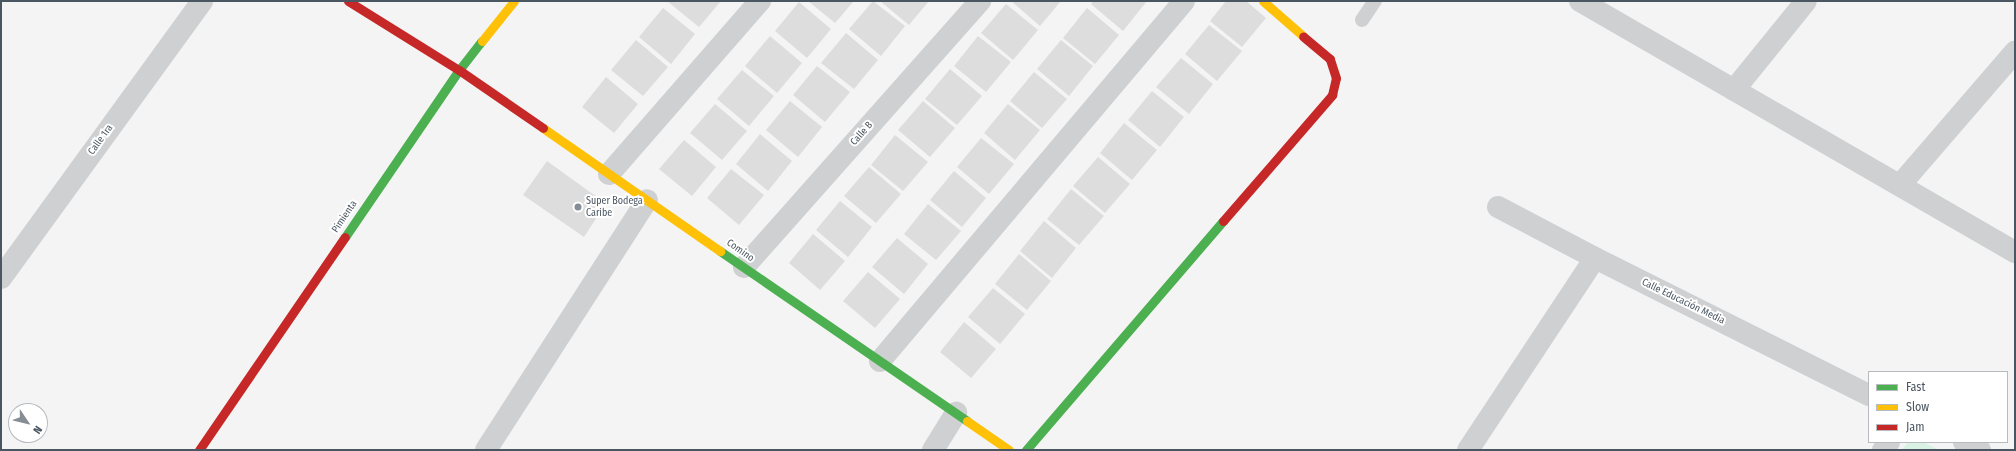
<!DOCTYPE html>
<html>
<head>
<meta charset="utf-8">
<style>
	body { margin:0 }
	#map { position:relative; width:2016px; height:451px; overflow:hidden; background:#f4f4f4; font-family:"Fira Sans Condensed",sans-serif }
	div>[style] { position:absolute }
	.green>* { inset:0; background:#d9f2e3 }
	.building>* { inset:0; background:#ddddde }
	.lane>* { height:14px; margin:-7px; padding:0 7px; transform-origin:7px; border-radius:7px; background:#ced0d2 }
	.street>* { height:22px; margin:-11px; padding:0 11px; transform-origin:11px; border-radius:11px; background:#ced0d2 }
	.fast>* { height:9px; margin:-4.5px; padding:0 4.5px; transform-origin:4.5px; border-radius:4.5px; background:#4caf50 }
	.slow>* { height:9px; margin:-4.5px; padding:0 4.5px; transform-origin:4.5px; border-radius:4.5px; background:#ffc107 }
	.jam>* { height:9px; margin:-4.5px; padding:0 4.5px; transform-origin:4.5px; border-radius:4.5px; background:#c62828 }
	.dots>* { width:11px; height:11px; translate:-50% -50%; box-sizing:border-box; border:2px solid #fff; border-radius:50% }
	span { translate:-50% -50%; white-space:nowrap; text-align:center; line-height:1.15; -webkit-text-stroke:4px #fff; paint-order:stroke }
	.street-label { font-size:10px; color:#4a5661 }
	.poi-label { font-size:10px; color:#4a5661 }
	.left { translate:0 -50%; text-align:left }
	.frame { position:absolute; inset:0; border:2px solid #4a5661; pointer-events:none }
	.legend { position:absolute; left:1868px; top:371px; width:140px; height:72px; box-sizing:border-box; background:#fff; border:1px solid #b7bbc0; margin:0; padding:5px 7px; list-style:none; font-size:12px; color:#4a5661 }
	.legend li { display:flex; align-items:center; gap:8px; height:20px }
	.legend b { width:20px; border:1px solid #b7bbc0 }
	.north { position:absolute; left:8px; top:403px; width:40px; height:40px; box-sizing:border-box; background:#fff; border:1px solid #b7bbc0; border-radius:50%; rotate:125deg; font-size:11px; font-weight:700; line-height:16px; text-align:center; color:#4a5661 }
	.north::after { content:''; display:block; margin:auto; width:14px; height:18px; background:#868d94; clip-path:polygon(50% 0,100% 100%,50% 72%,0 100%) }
</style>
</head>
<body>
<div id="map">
	<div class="green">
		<div style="clip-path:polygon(1908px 442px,1923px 442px,1939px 450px,1902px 450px)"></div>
	</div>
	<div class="building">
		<div style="clip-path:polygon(667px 1px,721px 1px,699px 27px)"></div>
		<div style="clip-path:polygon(808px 1px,854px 1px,835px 23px)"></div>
		<div style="clip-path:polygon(873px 1px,905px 26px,881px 56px,849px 29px)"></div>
		<div style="clip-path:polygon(880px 1px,929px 1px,909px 25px)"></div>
		<div style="clip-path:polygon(1011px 1px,1061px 1px,1040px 26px)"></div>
		<div style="clip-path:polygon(1093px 1px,1147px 1px,1123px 31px,1091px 4px)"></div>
		<div style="clip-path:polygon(1226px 1px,1246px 1px,1266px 18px,1242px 47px,1210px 21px)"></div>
		<div style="clip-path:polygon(799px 2px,831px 29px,807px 58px,775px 31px)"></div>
		<div style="clip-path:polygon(1006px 4px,1038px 30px,1013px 60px,981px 33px)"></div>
		<div style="clip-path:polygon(663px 8px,695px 34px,671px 64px,639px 37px)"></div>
		<div style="clip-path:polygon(1087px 8px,1119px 35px,1095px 64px,1063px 38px)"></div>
		<div style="clip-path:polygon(1209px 25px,1242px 51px,1217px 81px,1185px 54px)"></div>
		<div style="clip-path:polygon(846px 33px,878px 60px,854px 89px,821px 63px)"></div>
		<div style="clip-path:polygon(770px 36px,802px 63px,777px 93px,745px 66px)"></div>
		<div style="clip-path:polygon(978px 36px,1011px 62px,986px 92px,954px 66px)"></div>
		<div style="clip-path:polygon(636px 40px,668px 67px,643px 96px,611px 70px)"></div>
		<div style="clip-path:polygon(1061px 40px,1093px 66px,1069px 96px,1037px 69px)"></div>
		<div style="clip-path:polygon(1181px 58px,1213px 84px,1189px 114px,1156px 87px)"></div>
		<div style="clip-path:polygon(817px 66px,850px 92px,825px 122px,793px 95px)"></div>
		<div style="clip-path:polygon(950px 69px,982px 96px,957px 125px,925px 99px)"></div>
		<div style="clip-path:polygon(742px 70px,774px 96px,749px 126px,717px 99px)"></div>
		<div style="clip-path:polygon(1034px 72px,1067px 99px,1042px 128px,1010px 101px)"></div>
		<div style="clip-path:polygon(606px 77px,638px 104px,614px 133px,582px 107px)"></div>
		<div style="clip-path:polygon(1152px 91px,1184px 117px,1160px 147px,1128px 120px)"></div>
		<div style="clip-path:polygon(790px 101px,822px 127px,798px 157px,766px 130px)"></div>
		<div style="clip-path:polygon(923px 101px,955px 128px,930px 157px,898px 130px)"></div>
		<div style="clip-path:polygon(715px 104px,747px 131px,722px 160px,690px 133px)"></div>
		<div style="clip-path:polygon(1008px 104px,1040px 130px,1015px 160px,984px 133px)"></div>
		<div style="clip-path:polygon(1124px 123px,1157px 150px,1132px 180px,1100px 153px)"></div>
		<div style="clip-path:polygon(760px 134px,792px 161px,768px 191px,736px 164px)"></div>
		<div style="clip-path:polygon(895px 135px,928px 162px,903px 191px,871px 165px)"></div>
		<div style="clip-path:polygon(981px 138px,1014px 164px,989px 194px,957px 167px)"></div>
		<div style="clip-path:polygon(684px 140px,716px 167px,692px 196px,659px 169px)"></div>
		<div style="clip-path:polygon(1098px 157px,1130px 184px,1105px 213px,1073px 186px)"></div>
		<div style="clip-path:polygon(547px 161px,601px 200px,599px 214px,584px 237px,523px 195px)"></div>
		<div style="clip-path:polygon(869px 167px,901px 194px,876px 223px,844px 196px)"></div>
		<div style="clip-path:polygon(731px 169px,764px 195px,739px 225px,707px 198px)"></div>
		<div style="clip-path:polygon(954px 171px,986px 198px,962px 227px,930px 200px)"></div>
		<div style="clip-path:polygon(1071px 189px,1104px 216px,1079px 245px,1047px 219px)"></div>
		<div style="clip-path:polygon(840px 201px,872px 227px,848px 257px,816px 230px)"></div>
		<div style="clip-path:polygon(928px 204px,961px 231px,936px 260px,904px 234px)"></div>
		<div style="clip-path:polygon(1044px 221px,1076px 248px,1052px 278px,1020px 251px)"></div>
		<div style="clip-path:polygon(813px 234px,845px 261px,820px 290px,789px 263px)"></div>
		<div style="clip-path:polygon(897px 238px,928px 264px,904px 294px,872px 267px)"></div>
		<div style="clip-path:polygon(1019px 254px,1051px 281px,1027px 310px,995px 284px)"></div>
		<div style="clip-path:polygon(868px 272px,900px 299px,875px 328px,843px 301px)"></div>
		<div style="clip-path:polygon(993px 288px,1025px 314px,1000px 344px,968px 317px)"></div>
		<div style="clip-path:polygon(964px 322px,996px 349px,971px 378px,940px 352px)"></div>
	</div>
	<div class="lane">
		<div style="left:1362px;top:20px;width:23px;rotate:-56deg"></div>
	</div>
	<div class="street">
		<div style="left:1580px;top:1px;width:502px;rotate:29.99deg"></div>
		<div style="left:1734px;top:90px;width:114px;rotate:-51deg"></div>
		<div style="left:609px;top:174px;width:230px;rotate:-48.9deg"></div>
		<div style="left:1900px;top:185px;width:176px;rotate:-49.2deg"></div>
		<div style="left:1498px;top:207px;width:110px;rotate:27.7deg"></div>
		<div style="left:1595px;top:258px;width:306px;rotate:26.6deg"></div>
		<div style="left:744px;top:267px;width:356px;rotate:-48.4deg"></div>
		<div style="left:1px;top:278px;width:342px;rotate:-54deg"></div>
		<div style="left:880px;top:361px;width:471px;rotate:-49.8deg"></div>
		<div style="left:1964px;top:442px;width:18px;rotate:27deg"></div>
		<div style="left:486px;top:450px;width:297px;rotate:-57.2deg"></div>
		<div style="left:933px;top:450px;width:44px;rotate:-58.1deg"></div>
		<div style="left:1468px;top:450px;width:230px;rotate:-56.5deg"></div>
		<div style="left:1883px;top:450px;width:10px;rotate:-53deg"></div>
	</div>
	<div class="fast">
		<div style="left:345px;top:237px;width:202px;rotate:-55.7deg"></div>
		<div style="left:459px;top:70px;width:37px;rotate:-52deg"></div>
		<div style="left:720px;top:251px;width:300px;rotate:34.5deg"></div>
		<div style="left:1026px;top:450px;width:302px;rotate:-49.3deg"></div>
	</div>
	<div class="slow">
		<div style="left:1263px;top:1px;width:53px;rotate:41.2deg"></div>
		<div style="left:482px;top:41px;width:51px;rotate:-51.3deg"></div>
		<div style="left:543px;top:128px;width:216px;rotate:34.8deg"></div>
		<div style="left:967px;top:421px;width:51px;rotate:34.6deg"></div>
	</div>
	<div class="jam">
		<div style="left:348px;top:1px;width:131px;rotate:31.9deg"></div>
		<div style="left:459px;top:70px;width:102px;rotate:34.6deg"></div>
		<div style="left:1223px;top:221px;width:167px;rotate:-49.1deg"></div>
		<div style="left:1332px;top:95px;width:17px;rotate:-77deg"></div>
		<div style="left:1336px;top:78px;width:20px;rotate:-108deg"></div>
		<div style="left:1330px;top:59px;width:35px;rotate:-140deg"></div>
		<div style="left:199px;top:450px;width:258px;rotate:-55.6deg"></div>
	</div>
	<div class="dots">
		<div style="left:578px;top:207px;background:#868d94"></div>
	</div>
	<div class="street-label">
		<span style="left:862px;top:134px;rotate:-48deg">Calle B</span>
		<span style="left:101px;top:140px;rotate:-54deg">Calle 1ra</span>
		<span style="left:345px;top:217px;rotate:-56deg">Pimienta</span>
		<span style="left:740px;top:251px;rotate:35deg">Comino</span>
		<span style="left:1683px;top:302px;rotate:26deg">Calle Educación Media</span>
	</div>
	<div class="poi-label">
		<span class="left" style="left:586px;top:207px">Super Bodega<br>Caribe</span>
	</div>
	<div class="frame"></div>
	<ul class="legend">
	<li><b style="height:5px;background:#4caf50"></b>Fast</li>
	<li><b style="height:5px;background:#ffc107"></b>Slow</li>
	<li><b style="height:5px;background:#c62828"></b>Jam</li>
	</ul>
	<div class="north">N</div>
</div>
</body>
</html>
